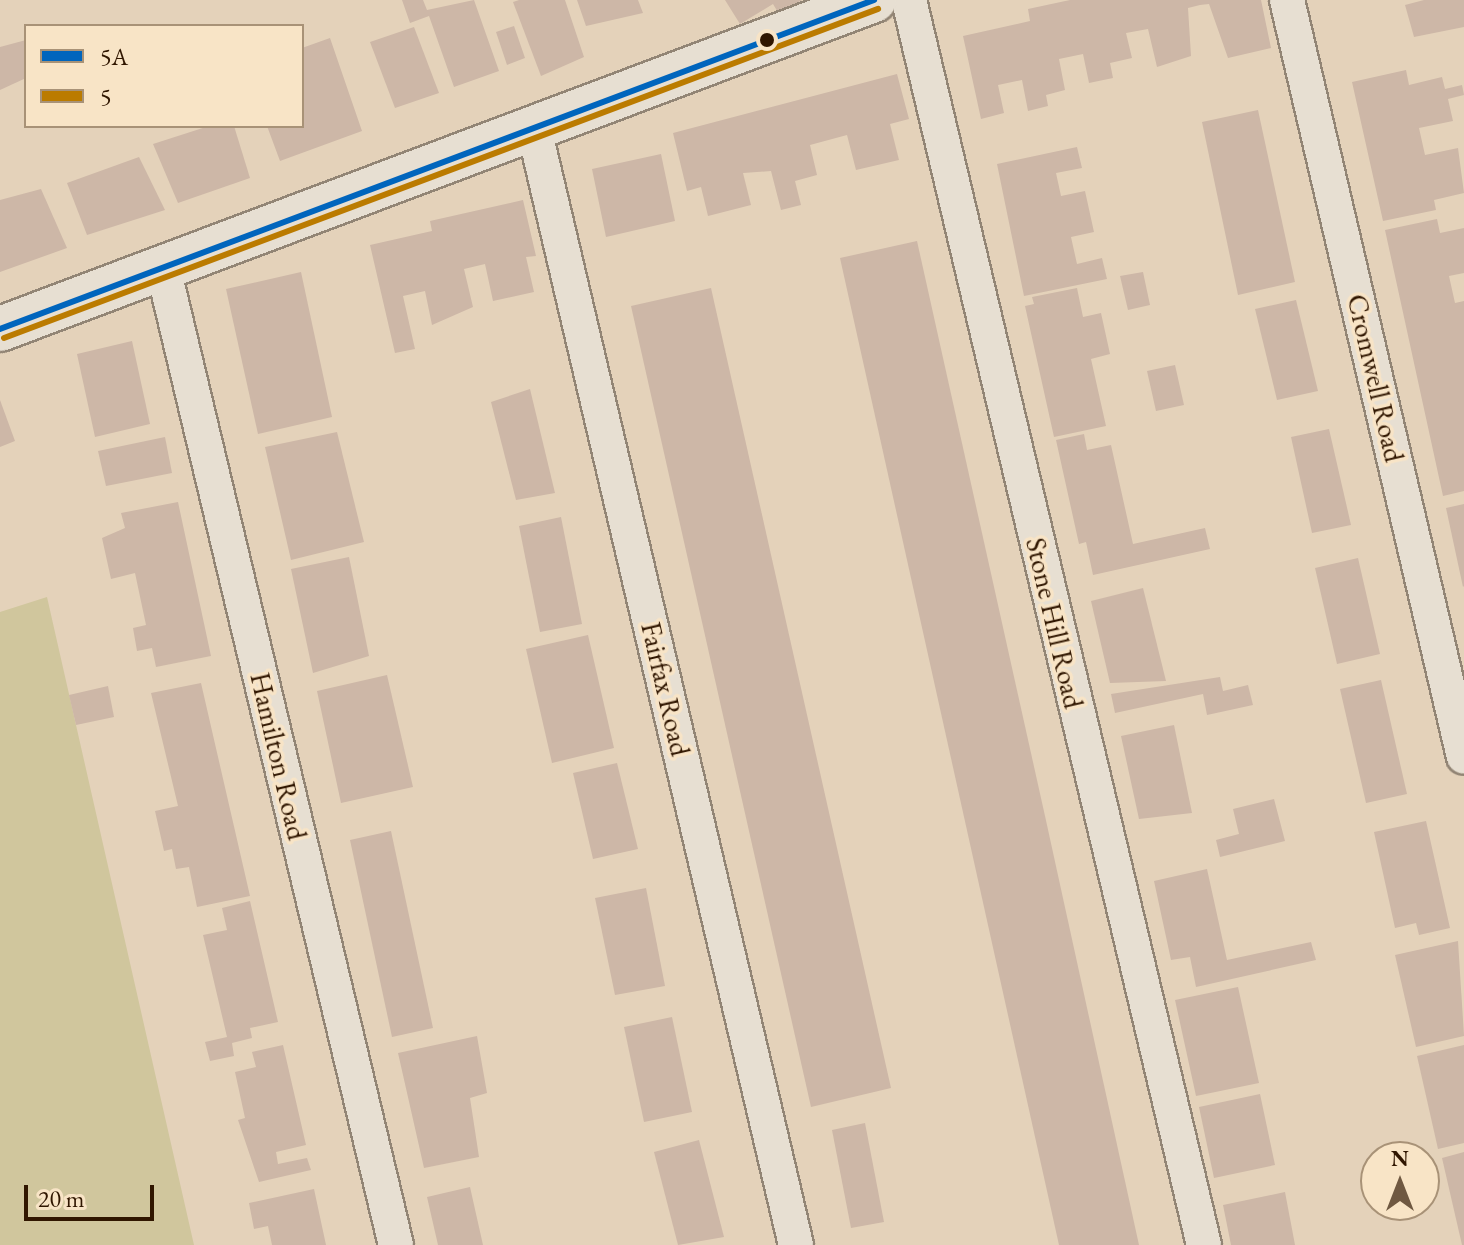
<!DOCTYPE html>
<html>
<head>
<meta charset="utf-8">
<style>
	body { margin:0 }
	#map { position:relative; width:1464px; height:1245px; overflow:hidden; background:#e4d2ba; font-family:"EB Garamond",serif }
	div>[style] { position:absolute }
	.green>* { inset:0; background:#d0c69d }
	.building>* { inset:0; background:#cdb7a7 }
	.roads { filter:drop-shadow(2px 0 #928575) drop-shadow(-2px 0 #928575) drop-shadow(0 2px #928575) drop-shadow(0 -2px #928575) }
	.street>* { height:34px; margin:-17px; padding:0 17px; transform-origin:17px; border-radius:17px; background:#e7dfd2 }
	.secondary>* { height:44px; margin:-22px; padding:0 22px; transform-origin:22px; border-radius:22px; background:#e7dfd2 }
	.bus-1>* { height:6px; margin:-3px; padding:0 3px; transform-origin:3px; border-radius:3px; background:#0065bd }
	.bus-2>* { height:6px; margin:-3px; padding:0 3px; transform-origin:3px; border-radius:3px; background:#bb7b00 }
	.dots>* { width:22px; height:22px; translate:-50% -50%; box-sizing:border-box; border:4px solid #f8e4c6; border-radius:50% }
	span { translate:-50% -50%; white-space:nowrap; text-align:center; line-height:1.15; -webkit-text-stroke:7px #f8e4c6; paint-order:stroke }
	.street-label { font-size:28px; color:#301600 }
	.legend { position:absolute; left:24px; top:24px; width:280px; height:104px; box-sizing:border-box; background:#f8e4c6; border:2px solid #a89277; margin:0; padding:10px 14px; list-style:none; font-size:24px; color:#301600 }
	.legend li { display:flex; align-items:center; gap:16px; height:40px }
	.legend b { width:40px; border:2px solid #a89277 }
	.north { position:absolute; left:1360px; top:1141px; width:80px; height:80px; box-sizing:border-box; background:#f8e4c6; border:2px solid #a89277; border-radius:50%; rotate:0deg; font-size:22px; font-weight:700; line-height:32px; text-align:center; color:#301600 }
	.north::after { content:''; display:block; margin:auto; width:28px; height:36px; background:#6f5841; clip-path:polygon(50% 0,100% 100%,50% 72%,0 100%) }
	.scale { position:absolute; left:24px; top:1185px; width:130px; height:36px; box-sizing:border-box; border:4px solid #301600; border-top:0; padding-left:10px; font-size:24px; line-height:28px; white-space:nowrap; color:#301600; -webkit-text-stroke:6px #f8e4c6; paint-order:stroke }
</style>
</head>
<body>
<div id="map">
	<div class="green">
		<div style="clip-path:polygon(47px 597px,76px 725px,194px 1245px,0 1245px,0 612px)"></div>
	</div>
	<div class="building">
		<div style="clip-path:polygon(402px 0,423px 0,427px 10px,474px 0,499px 71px,454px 87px,429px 16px,410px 23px)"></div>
		<div style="clip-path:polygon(519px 0,565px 0,584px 57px,541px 76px,513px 2px)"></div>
		<div style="clip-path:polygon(577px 0,638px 0,643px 13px,586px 26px)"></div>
		<div style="clip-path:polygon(725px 0,802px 0,779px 14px,773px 4px,740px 24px)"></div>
		<div style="clip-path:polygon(1070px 0,1261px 0,1271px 48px,1228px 58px,1209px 4px,1200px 5px,1188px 8px,1191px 56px,1157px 67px,1148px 29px,1126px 33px,1132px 58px,1110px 63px,1113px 78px,1089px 83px,1083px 54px,1059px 59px,1065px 90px,1046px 95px,1048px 106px,1028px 111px,1022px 80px,998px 85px,1004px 113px,981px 119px,963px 36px,1030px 21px,1028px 9px)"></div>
		<div style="clip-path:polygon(1424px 0,1464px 0,1464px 27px,1414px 37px,1405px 5px)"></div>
		<div style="clip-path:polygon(514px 26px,525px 58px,507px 65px,496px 32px)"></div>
		<div style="clip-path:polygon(414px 27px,439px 93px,395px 108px,370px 42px)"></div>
		<div style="clip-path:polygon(330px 38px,362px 131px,280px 161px,267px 126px,302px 126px,302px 48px)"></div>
		<div style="clip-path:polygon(26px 40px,26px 78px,0 90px,0 47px)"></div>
		<div style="clip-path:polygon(1406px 70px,1409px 85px,1442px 77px,1445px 89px,1462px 85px,1464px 95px,1448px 99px,1453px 121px,1419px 128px,1425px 155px,1458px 148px,1464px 193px,1434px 200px,1436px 210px,1383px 221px,1352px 82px)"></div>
		<div style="clip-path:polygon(897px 74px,909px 119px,890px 124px,899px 160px,856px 170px,847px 135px,810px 145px,817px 175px,795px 181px,801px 205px,781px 210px,771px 171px,743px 173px,751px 205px,708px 216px,701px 187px,687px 191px,673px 133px)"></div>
		<div style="clip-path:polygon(1258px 110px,1295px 282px,1238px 295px,1202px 122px)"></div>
		<div style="clip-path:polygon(209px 126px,234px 126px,250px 178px,178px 203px,153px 144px)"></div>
		<div style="clip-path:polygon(1077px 147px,1082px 168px,1056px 173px,1061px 196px,1085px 191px,1094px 232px,1071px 237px,1077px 264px,1102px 258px,1107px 279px,1024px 296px,997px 164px)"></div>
		<div style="clip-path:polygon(661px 154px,675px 221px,606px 237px,592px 169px)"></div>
		<div style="clip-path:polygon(139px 157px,165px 210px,87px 235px,67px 183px)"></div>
		<div style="clip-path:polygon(41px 189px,67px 248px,0 272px,0 200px)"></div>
		<div style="clip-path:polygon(523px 200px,536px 256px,526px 257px,534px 292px,493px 301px,485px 264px,464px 269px,473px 307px,432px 325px,425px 291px,403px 296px,415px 349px,395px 353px,370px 245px,432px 231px,430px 221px)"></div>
		<div style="clip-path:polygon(1437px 219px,1440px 233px,1464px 228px,1464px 273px,1449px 276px,1455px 303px,1464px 301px,1464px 491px,1443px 496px,1385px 230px)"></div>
		<div style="clip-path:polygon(917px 241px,1045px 816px,1139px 1245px,1059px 1245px,840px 258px)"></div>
		<div style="clip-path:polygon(301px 272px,332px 417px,258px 434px,226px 289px)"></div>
		<div style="clip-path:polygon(1143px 272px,1150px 305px,1128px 310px,1120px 276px)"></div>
		<div style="clip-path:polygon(711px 288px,891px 1088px,811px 1107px,631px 306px)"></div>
		<div style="clip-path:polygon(1077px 288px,1083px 317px,1101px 313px,1110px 354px,1091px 359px,1106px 426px,1054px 437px,1025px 306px,1034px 304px,1032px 297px)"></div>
		<div style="clip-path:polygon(1296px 300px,1318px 391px,1277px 400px,1255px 309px)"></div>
		<div style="clip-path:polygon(132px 341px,150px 424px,95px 437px,77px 354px)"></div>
		<div style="clip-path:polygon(1175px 365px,1184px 405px,1156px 411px,1147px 371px)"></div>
		<div style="clip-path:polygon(530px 389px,555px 493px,516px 500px,491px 402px)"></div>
		<div style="clip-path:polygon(0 400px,15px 441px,0 447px)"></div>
		<div style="clip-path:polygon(1329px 429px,1351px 525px,1312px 533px,1291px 437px)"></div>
		<div style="clip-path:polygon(337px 432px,364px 542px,291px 560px,265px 447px)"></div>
		<div style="clip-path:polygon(1084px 434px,1087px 450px,1111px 445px,1133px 544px,1205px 528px,1210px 549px,1093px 575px,1086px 542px,1079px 544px,1056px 440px)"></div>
		<div style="clip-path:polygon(165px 437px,172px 473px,106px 486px,98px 451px)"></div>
		<div style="clip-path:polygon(178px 502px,211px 656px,156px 667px,152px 648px,137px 651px,133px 628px,146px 625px,135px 573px,111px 579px,102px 538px,125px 528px,121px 513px)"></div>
		<div style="clip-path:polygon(1464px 504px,1464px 586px,1463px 587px,1446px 508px)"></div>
		<div style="clip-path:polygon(561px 517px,582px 624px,540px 632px,519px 526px)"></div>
		<div style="clip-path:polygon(349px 557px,369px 656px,313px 673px,291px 569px)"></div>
		<div style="clip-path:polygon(1358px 558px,1380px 654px,1337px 664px,1315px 568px)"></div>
		<div style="clip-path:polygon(1143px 588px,1166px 681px,1110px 683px,1091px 601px)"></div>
		<div style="clip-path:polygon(588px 635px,614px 748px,552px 763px,526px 649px)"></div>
		<div style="clip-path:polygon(387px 675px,413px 787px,341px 803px,317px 691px)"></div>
		<div style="clip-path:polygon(1220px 677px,1223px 691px,1248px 685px,1253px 705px,1207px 715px,1203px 694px,1115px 713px,1111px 694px)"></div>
		<div style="clip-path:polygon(1381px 680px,1407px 794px,1366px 803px,1340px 689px)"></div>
		<div style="clip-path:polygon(201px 683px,250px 896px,197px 907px,189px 867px,176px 869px,172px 849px,164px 851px,155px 811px,178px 806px,151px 693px)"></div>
		<div style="clip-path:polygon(108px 686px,114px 717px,76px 725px,69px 695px)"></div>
		<div style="clip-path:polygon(1174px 725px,1192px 813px,1139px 819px,1121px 736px)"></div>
		<div style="clip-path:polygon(617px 763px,638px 849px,593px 859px,573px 773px)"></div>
		<div style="clip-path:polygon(1274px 799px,1285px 841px,1220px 857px,1216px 840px,1239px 834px,1233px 809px)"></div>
		<div style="clip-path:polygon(1426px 821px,1450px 928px,1419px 935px,1416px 923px,1395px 928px,1374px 832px)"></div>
		<div style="clip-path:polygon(391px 831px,433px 1028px,392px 1037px,350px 840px)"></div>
		<div style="clip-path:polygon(1207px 869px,1227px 960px,1311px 942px,1316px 960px,1196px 987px,1190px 957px,1171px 960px,1154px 881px)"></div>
		<div style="clip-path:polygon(646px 888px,665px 986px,615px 995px,595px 898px)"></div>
		<div style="clip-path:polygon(250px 901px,278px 1022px,250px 1028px,252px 1038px,232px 1043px,234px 1056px,210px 1061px,205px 1042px,227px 1037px,203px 935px,227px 930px,222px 908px)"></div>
		<div style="clip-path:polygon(1458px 941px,1464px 1036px,1416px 1047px,1395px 955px)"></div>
		<div style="clip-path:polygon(1238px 987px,1259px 1083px,1196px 1096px,1175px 1000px)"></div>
		<div style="clip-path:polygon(672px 1017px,692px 1112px,644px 1122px,624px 1027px)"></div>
		<div style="clip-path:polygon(477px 1036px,487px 1093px,470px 1098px,479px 1157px,424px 1168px,398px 1053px)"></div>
		<div style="clip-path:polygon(283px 1045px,306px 1145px,276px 1152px,278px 1164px,307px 1158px,311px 1170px,259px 1182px,238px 1120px,245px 1118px,235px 1072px,256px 1067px,252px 1052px)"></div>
		<div style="clip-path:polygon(1464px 1045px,1464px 1143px,1438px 1149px,1417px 1056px)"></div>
		<div style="clip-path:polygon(1260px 1094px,1275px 1165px,1214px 1178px,1199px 1107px)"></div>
		<div style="clip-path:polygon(865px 1123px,884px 1222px,851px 1228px,832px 1130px)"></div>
		<div style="clip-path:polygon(699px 1140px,724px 1237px,678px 1245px,654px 1152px)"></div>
		<div style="clip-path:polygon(1464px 1152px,1464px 1245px,1462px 1245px,1442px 1158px)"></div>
		<div style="clip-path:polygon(470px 1187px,483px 1245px,438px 1245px,427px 1197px)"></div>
		<div style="clip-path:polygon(314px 1189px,326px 1245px,272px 1245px,268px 1226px,254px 1229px,249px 1203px)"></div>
		<div style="clip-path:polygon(1285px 1192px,1295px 1245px,1231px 1245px,1223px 1205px)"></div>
	</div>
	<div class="roads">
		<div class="street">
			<div style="left:909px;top:0;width:1279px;rotate:76.67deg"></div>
			<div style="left:1287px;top:0;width:777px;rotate:76.84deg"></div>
			<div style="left:535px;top:133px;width:1142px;rotate:76.79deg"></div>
			<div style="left:163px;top:268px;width:1004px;rotate:76.59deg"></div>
		</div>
		<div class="secondary">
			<div style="left:0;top:329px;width:934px;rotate:-20.63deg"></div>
		</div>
	</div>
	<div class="bus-1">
		<div style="left:0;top:329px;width:934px;rotate:-20.63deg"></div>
	</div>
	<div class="bus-2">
		<div style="left:4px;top:338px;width:934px;rotate:-20.63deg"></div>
	</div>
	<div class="dots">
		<div style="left:767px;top:40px;background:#301600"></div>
	</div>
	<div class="street-label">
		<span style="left:1376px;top:378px;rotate:77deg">Cromwell Road</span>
		<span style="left:1055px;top:623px;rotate:77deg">Stone Hill Road</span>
		<span style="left:666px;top:689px;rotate:77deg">Fairfax Road</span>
		<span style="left:279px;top:756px;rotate:77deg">Hamilton Road</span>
	</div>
	<ul class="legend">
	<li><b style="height:10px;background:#0065bd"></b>5A</li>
	<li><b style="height:10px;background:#bb7b00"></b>5</li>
	</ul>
	<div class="north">N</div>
	<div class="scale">20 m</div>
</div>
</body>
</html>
